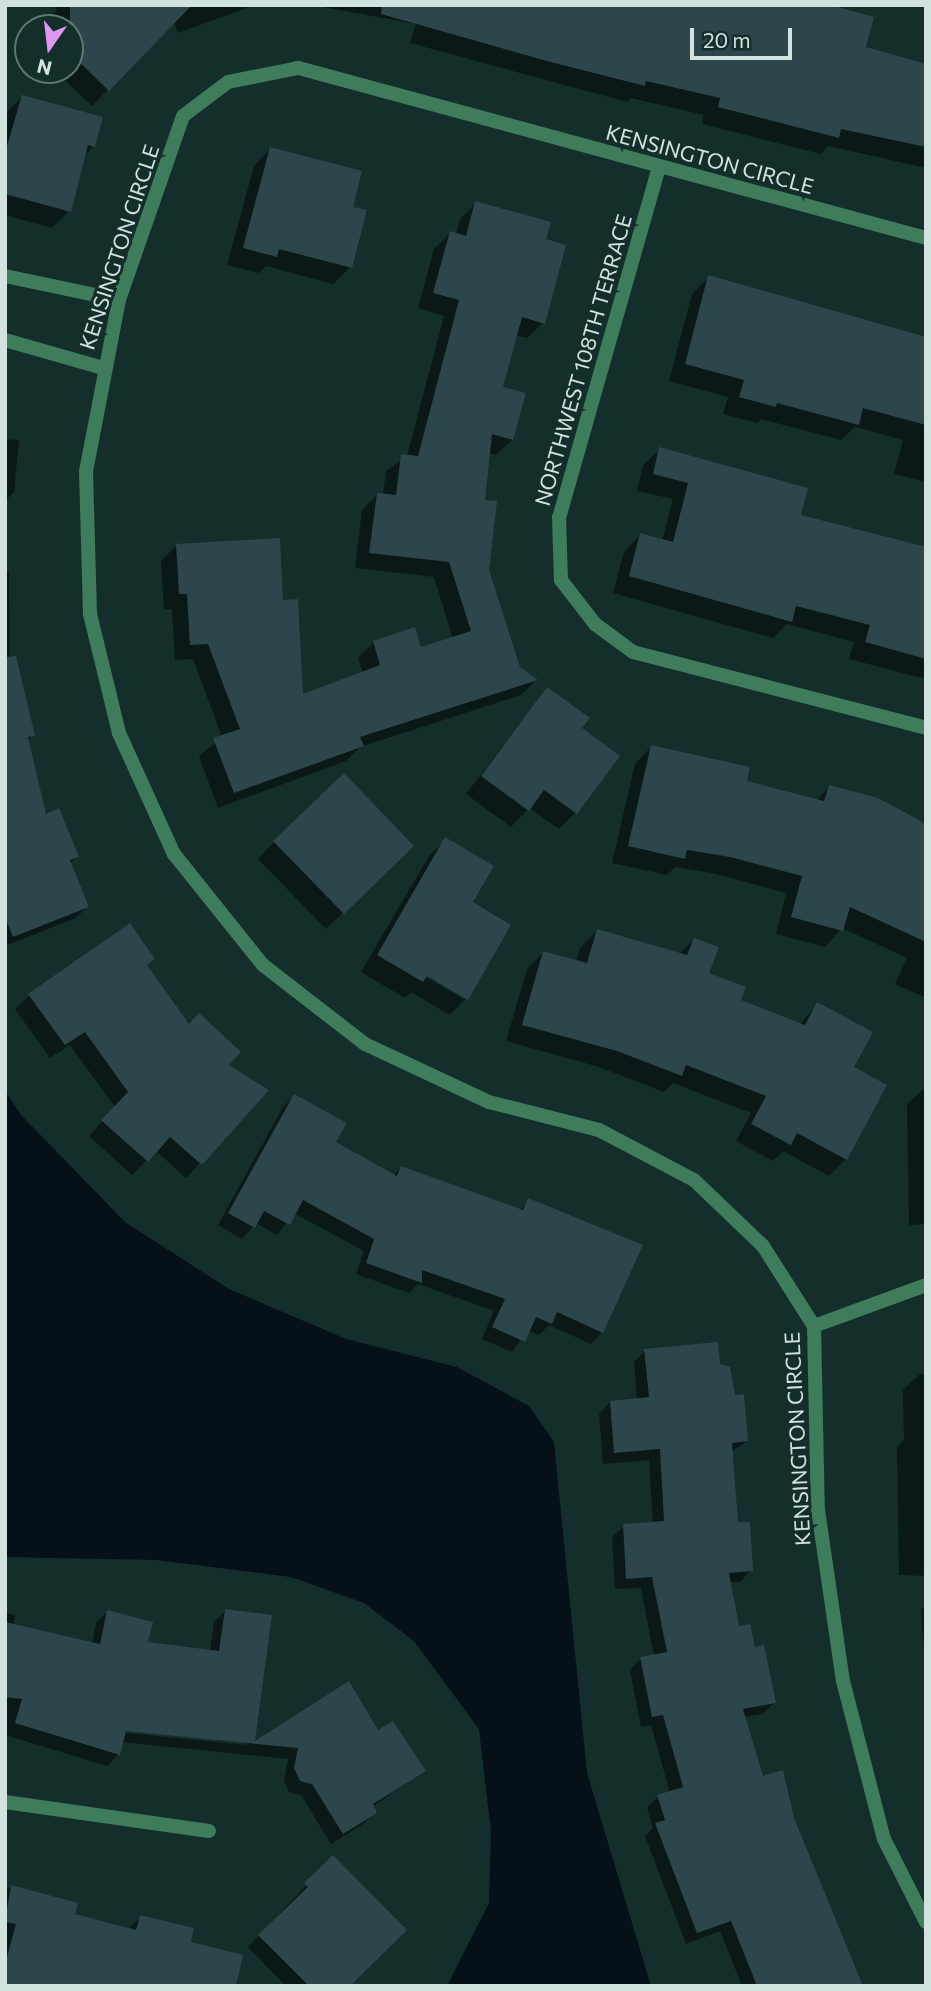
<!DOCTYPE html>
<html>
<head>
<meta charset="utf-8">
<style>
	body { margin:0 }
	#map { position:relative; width:931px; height:1991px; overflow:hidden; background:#142e2b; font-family:Commissioner,sans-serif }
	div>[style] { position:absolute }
	.water>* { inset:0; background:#051018 }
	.shadow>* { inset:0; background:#0007 }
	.building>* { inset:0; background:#2c464c }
	.minor>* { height:14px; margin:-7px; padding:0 7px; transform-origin:7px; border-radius:7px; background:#3f7c5c }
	span { translate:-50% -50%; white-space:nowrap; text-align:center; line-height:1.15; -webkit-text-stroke:6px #142e2b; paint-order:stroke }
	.street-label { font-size:21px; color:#d2e2df }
	.frame { position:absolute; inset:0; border:7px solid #d2e2df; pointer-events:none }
	.north { position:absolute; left:14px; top:14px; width:70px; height:70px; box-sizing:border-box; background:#142e2b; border:2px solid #607673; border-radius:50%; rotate:194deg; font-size:19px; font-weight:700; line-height:28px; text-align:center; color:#d2e2df }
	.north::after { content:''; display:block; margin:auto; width:24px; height:32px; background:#de98f2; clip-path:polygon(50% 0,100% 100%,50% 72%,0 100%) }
	.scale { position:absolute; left:690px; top:28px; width:102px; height:32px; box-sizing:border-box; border:4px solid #d2e2df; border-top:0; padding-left:9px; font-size:21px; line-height:24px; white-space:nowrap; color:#d2e2df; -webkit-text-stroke:5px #142e2b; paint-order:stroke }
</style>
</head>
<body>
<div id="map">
	<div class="water">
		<div style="clip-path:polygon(5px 1091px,22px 1116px,125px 1222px,229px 1289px,346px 1339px,457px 1367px,529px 1406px,554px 1442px,587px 1773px,651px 1986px,447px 1986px,489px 1903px,491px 1832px,479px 1729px,414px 1641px,364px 1603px,291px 1577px,156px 1560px,5px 1557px)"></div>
	</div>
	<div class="shadow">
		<div style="clip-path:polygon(52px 5px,255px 5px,178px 33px,174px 22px,92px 106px,54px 70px,70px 70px,70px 28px,39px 28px,57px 10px)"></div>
		<div style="clip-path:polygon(312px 5px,828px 5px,864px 48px,926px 76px,926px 168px,828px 146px,821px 154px,702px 124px,704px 115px,631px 98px,627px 102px,410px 43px,416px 24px)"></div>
		<div style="clip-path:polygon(22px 97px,94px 146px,84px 156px,69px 211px,52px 228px,5px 215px,5px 114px)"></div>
		<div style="clip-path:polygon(270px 149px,351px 208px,350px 267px,333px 284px,266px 266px,259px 273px,227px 265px,254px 166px)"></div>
		<div style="clip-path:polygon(476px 203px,544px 241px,543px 323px,527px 338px,515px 335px,501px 388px,512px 440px,496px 455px,488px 453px,483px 502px,487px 570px,519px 668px,536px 680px,521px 695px,360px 747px,346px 761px,218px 808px,199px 756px,222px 737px,193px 659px,175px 660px,172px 609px,164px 609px,161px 561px,177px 545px,282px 602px,301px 696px,363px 673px,358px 658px,374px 642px,420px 649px,453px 639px,434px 577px,355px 568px,362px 510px,377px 495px,383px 495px,386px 471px,407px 456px,444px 316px,418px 308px,434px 249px,450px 233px,456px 235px,460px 219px)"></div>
		<div style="clip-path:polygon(709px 277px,926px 343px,926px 482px,894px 474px,903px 440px,855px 427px,841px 440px,761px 419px,758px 423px,723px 414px,728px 397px,669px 381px,692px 294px)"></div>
		<div style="clip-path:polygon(5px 439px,19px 440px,14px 492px,5px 501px)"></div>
		<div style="clip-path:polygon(660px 449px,799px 516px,926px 548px,926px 679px,849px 659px,854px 642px,787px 624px,773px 638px,613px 593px,624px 552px,640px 535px,662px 541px,673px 499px,637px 491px,643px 465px)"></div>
		<div style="clip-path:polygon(9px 571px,10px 698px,33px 735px,27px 741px,45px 816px,77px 856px,70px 864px,87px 907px,76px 918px,5px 946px,5px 572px)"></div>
		<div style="clip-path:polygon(547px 689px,580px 728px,575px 813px,559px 829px,529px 808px,511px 827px,466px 794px)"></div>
		<div style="clip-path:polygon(651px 747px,745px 782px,816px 801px,829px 787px,926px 824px,926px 998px,895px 984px,907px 958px,842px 928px,825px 947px,776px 934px,786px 893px,712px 873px,675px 867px,667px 875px,612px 863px,635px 764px)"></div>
		<div style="clip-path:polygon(evenodd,446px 840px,470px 903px,466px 998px,450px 1015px,411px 992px,405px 998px,361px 972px,429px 856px,446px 840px,420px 970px,464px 995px,464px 999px,419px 973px,420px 970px)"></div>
		<div style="clip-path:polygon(274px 842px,395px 863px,326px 929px,258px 859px)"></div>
		<div style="clip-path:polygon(597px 931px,679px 954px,694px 940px,707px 974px,739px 1001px,799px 1025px,818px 1004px,851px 1068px,846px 1159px,829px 1176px,783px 1151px,773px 1161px,736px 1141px,751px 1113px,673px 1083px,664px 1092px,599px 1067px,506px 1041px,527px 969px,544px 952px,576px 962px,580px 948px)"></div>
		<div style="clip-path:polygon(153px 959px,146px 966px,188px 1027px,226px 1065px,267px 1091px,186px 1178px,156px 1151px,132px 1175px,89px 1136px,115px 1107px,70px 1045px,50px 1058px,15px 1009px,30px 995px)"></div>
		<div style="clip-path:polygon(926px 1087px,926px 1224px,909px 1225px,907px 1104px)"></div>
		<div style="clip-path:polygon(294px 1096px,334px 1143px,393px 1176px,401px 1168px,519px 1210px,529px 1201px,602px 1332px,591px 1344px,549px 1325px,539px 1335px,528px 1330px,512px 1352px,482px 1339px,494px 1311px,418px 1284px,409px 1293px,356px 1274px,364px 1251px,294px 1213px,277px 1235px,256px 1223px,242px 1239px,218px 1225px,283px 1107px)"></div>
		<div style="clip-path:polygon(645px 1351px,718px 1365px,734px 1396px,747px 1441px,731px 1452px,736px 1524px,751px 1570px,740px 1582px,729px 1582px,738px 1628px,753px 1649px,774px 1703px,762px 1714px,744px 1717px,762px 1778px,792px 1819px,862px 1986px,742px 1986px,720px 1931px,686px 1944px,645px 1836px,653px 1828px,647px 1808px,658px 1796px,670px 1793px,651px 1725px,641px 1727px,630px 1670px,641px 1658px,654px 1656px,641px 1588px,615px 1589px,612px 1537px,624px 1526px,653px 1524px,649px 1460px,603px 1464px,599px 1414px,610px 1402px,637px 1400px,634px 1362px)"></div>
		<div style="clip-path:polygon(920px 1374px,926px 1374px,926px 1584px,925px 1576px,899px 1575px,897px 1447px,904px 1440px,903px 1390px)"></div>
		<div style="clip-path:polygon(926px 1606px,926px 1681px,921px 1610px)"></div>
		<div style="clip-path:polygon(evenodd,225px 1611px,270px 1617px,253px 1744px,348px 1683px,377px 1732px,424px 1771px,372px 1807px,375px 1813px,363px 1824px,331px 1844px,301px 1795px,289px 1792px,284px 1780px,288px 1759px,122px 1742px,119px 1754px,107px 1766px,5px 1735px,5px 1613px,15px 1615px,13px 1626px,92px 1644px,96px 1623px,107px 1612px,146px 1643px,210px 1652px,214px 1622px,225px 1611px,118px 1728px,246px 1741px,246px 1745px,117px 1732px,118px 1728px)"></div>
		<div style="clip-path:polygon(333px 1857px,350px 1986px,286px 1986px,248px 1947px)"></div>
		<div style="clip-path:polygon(11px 1887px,73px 1915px,129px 1928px,141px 1917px,189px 1944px,5px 1986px,5px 1890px)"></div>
	</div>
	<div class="building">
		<div style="clip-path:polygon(70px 5px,192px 5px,109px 91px,70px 53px)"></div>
		<div style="clip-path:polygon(382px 5px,830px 5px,874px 17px,866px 47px,926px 64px,926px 147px,841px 129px,839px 138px,718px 107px,720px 98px,646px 81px,645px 86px,547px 61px,381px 14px)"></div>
		<div style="clip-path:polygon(22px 95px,103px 117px,95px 147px,88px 145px,71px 212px,5px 194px,5px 153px)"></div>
		<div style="clip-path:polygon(270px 147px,362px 171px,353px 207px,367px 210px,352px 268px,279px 249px,277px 257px,243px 248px)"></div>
		<div style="clip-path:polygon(475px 201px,551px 222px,546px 239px,566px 245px,545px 324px,522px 317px,503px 387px,526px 393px,513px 440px,492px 434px,485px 500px,497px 501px,489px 570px,520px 667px,538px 680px,360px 737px,364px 746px,234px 793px,213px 738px,240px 729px,208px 644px,190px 645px,187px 594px,179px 594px,176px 544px,280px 538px,283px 600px,298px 599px,303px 694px,380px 665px,373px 641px,415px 627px,421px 647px,471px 631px,449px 562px,369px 553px,377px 493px,396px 495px,401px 454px,418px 456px,459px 300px,433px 293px,450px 231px,466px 236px)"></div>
		<div style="clip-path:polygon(708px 275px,926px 337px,926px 425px,863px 408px,859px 425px,777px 403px,776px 407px,739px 397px,744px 380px,685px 364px)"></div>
		<div style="clip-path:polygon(659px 447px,808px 488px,801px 515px,926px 547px,926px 659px,865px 642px,870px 625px,796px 606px,792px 622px,629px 576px,640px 533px,673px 542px,688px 483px,653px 474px)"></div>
		<div style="clip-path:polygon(16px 656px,35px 736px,28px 737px,46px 814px,59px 808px,79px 857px,70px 860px,89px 907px,13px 937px,5px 917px,5px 657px)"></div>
		<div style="clip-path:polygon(547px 687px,590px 718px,582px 728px,620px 756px,577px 814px,544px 790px,529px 811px,481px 776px)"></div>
		<div style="clip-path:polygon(651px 745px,750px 767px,747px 781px,824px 801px,829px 785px,878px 798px,926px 824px,926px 942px,850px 907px,843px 931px,791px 917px,802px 876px,730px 857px,687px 850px,685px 859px,628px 846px)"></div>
		<div style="clip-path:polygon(344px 773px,414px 846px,344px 914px,273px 841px)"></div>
		<div style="clip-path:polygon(445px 837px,494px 866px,473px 902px,511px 925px,468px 1000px,427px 976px,423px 982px,377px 955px)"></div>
		<div style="clip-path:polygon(130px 923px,155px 959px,147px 965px,189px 1024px,199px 1013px,241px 1052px,229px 1065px,269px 1090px,202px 1165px,170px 1137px,148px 1162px,101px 1120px,128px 1092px,85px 1032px,65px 1045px,28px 994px)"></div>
		<div style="clip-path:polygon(597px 929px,687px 955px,694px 938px,719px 947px,709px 973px,746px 987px,741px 1000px,805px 1025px,817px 1002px,873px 1032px,854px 1067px,887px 1085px,847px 1160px,797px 1133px,791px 1145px,751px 1124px,766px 1096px,686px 1065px,682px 1076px,617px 1051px,522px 1025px,543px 951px,587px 963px)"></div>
		<div style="clip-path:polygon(294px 1094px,347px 1123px,336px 1142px,397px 1176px,401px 1166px,523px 1210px,528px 1198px,643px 1245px,603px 1333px,557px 1312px,552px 1324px,536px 1317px,525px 1342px,492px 1327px,505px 1299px,422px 1270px,422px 1283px,366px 1263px,374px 1239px,303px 1200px,290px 1225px,264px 1211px,255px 1228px,228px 1213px)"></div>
		<div style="clip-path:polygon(718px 1342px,720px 1364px,730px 1367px,735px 1395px,744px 1394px,748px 1441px,732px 1443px,738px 1522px,750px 1522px,753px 1571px,729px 1573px,739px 1626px,750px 1624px,755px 1647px,764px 1645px,776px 1703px,743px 1709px,763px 1776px,783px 1770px,794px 1818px,863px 1986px,757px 1986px,731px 1921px,697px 1933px,655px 1823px,665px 1820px,657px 1795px,683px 1787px,663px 1715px,652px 1717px,640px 1657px,667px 1652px,652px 1577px,626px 1579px,623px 1524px,664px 1521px,660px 1449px,614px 1453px,610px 1401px,649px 1397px,644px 1349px)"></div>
		<div style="clip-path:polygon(225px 1609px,272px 1615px,255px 1741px,349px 1681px,378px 1730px,393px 1721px,426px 1771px,373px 1804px,377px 1813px,343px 1834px,312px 1784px,300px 1781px,294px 1768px,298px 1748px,126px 1731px,120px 1755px,15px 1723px,22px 1699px,5px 1697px,5px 1622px,100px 1644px,107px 1610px,153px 1622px,148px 1642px,219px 1651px)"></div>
		<div style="clip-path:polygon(333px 1855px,407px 1930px,350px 1986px,309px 1986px,258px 1935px,308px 1887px,304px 1883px)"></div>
		<div style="clip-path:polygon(11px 1885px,78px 1903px,75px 1914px,136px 1930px,140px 1915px,194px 1928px,191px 1942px,243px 1955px,236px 1986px,5px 1986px,5px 1964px,16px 1924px,5px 1922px)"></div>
	</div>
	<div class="minor">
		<div style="left:659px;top:167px;width:364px;rotate:105.9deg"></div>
		<div style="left:559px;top:517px;width:63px;rotate:88.2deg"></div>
		<div style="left:561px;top:580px;width:56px;rotate:52.3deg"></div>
		<div style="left:595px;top:624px;width:47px;rotate:36.4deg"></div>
		<div style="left:633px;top:652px;width:303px;rotate:14.5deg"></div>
		<div style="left:926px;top:238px;width:651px;rotate:-164.85deg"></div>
		<div style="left:298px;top:68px;width:71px;rotate:168.7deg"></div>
		<div style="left:228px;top:82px;width:56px;rotate:142.9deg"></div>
		<div style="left:183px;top:116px;width:195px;rotate:109.2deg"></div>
		<div style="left:119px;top:300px;width:174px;rotate:100.9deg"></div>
		<div style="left:86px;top:471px;width:143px;rotate:88.4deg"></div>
		<div style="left:90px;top:614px;width:122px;rotate:76.3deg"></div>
		<div style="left:119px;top:733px;width:133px;rotate:65.6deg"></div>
		<div style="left:174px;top:854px;width:142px;rotate:51.3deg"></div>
		<div style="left:263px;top:965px;width:129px;rotate:37.8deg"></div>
		<div style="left:365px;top:1044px;width:137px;rotate:25.1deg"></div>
		<div style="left:489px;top:1102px;width:114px;rotate:14.3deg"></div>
		<div style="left:599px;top:1130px;width:107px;rotate:27.8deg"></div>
		<div style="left:694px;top:1180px;width:95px;rotate:43.7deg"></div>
		<div style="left:763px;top:1246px;width:95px;rotate:57.5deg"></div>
		<div style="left:814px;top:1326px;width:184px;rotate:88.8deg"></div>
		<div style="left:818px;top:1510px;width:173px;rotate:81.7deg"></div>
		<div style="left:843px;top:1681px;width:163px;rotate:75.5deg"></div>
		<div style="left:884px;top:1839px;width:93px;rotate:63.2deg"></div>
		<div style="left:5px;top:276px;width:116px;rotate:11.9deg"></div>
		<div style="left:5px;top:340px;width:102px;rotate:15.9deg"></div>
		<div style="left:814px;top:1326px;width:119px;rotate:-20.1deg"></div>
		<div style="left:5px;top:1802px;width:206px;rotate:8.1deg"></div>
	</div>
	<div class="street-label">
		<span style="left:710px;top:159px;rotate:15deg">KENSINGTON CIRCLE</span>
		<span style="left:119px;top:247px;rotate:-72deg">KENSINGTON CIRCLE</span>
		<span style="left:583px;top:360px;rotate:-74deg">NORTHWEST 108TH TERRACE</span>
		<span style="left:797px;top:1439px;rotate:-93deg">KENSINGTON CIRCLE</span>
	</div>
	<div class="frame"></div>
	<div class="north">N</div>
	<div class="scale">20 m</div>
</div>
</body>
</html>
